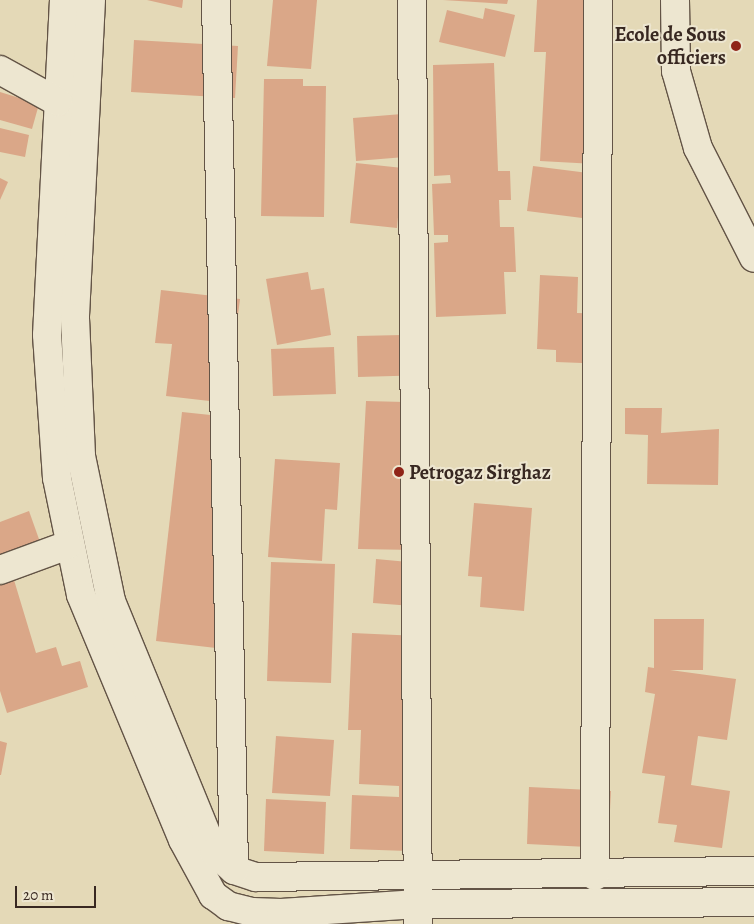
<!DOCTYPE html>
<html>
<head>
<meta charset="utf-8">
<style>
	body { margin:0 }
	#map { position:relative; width:754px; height:924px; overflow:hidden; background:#e4d9b7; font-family:Alegreya,serif }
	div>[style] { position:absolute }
	.building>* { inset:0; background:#daa788 }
	.roads { filter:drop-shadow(1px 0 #635446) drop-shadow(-1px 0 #635446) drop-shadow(0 1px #635446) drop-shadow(0 -1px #635446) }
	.minor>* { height:28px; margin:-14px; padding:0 14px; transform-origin:14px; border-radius:14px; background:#ede6d0 }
	.dots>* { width:14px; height:14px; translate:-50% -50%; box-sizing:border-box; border:2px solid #ede6d0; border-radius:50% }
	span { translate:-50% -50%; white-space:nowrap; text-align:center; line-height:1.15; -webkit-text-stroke:4px #ede6d0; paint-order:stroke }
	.poi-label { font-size:20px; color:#382821; font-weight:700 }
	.right { translate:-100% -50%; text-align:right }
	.left { translate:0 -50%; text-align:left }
	.scale { position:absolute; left:15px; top:886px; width:81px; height:22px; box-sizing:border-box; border:2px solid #382821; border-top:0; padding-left:6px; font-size:15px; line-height:18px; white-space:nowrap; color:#382821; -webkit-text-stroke:4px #ede6d0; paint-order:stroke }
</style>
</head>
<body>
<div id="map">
	<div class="building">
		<div style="clip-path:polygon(147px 0,183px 0,182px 8px)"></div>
		<div style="clip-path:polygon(273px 0,317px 0,311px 69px,267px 66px)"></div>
		<div style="clip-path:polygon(443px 0,508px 0,507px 4px)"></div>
		<div style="clip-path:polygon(537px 0,591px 0,584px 106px,599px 107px,595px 164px,540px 161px,546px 52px,534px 52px)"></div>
		<div style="clip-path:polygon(485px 8px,515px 15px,505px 57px,439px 42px,447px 10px,483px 19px)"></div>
		<div style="clip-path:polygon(134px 40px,238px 46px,235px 98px,131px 92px)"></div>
		<div style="clip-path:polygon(494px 63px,498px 171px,510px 171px,511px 200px,499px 200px,500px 227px,514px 227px,516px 272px,504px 272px,506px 314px,436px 317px,434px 243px,448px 242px,448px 235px,434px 235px,432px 184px,451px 183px,450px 175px,434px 176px,433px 65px)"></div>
		<div style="clip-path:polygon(264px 79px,303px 79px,303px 86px,326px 86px,324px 217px,261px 216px)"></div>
		<div style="clip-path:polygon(0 92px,39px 104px,32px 129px,0 120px)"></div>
		<div style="clip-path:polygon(402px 114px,405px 157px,356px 161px,353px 118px)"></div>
		<div style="clip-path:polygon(0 128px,29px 135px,25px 157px,0 152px)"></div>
		<div style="clip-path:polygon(356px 163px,412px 169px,408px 207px,399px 206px,397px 228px,350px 223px)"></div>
		<div style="clip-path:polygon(533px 166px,604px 175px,598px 220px,527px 211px)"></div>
		<div style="clip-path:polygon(0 178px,8px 182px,0 200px)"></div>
		<div style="clip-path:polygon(426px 253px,429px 375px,358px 377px,357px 336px,402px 335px)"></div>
		<div style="clip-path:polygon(308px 272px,311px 290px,324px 288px,331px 335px,277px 345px,266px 279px)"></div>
		<div style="clip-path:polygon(540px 275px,578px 277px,577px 313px,610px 314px,583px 336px,582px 363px,556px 362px,556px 350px,537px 349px)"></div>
		<div style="clip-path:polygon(161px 290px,240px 299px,227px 403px,166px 396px,172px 344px,155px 343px)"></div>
		<div style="clip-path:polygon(334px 347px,336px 394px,273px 396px,271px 349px)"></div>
		<div style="clip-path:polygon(366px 401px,405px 402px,402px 508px,415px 508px,414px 550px,358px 549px)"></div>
		<div style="clip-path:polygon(625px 408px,662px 408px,661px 433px,719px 429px,718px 485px,647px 484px,648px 435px,625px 434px)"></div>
		<div style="clip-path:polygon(182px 412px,239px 418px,216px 648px,156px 641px)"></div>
		<div style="clip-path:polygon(275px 459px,340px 463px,337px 510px,325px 509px,322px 561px,268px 557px)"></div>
		<div style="clip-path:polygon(474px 503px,532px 508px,524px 611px,480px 607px,482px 577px,468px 576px)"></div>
		<div style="clip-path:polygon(29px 511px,40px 542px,0 566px,0 522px)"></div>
		<div style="clip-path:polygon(376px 559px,430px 564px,426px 607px,373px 603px)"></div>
		<div style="clip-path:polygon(271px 562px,335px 564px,331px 683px,267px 681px)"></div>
		<div style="clip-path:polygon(14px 580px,36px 653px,56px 647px,62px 666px,80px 661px,88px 687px,7px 713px,0 691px,0 584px)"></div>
		<div style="clip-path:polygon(654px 619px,704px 619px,703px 670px,670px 670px,736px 679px,727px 740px,698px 736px,691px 785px,730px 791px,722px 848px,674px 842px,677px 825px,658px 823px,665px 776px,642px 773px,655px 694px,645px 692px,648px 667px,654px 668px)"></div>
		<div style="clip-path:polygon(352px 633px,419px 636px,408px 851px,350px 849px,352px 795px,399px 797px,399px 786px,359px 784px,361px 730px,348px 730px)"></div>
		<div style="clip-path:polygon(276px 736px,334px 740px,330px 796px,272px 793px)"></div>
		<div style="clip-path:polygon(0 741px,7px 743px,1px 775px,0 775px)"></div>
		<div style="clip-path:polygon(529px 787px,611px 791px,608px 848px,527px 844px)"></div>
		<div style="clip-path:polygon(266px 799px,326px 802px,324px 854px,264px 851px)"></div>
	</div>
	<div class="roads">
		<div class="minor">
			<div style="left:64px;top:0;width:335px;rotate:92.9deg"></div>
			<div style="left:47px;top:335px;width:143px;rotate:86deg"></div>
			<div style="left:57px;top:478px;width:119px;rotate:78.4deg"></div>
			<div style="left:81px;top:595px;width:265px;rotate:67.4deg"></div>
			<div style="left:183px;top:840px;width:63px;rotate:61.4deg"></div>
			<div style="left:213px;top:895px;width:19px;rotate:36deg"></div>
			<div style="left:228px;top:906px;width:25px;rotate:14deg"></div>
			<div style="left:252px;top:912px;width:29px;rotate:2deg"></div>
			<div style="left:281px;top:913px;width:137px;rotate:-3.8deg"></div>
			<div style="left:418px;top:904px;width:336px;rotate:-0.3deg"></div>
			<div style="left:91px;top:0;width:318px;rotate:92.9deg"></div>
			<div style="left:75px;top:318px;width:138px;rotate:87.5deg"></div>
			<div style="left:81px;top:456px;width:148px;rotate:78.3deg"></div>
			<div style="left:111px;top:601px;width:271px;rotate:67.7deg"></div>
			<div style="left:214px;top:852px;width:27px;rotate:42deg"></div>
			<div style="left:234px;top:870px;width:23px;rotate:18deg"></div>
			<div style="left:256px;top:877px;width:498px;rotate:-0.7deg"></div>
			<div style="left:216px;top:0;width:870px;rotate:88.81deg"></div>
			<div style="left:412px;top:0;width:924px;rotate:89.63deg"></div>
			<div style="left:675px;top:0;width:71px;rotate:89.2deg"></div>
			<div style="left:676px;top:71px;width:80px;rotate:74.1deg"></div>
			<div style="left:698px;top:148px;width:123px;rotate:63deg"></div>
			<div style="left:0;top:70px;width:66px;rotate:28.9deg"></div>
			<div style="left:0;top:570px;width:72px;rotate:-20.2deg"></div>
			<div style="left:595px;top:876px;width:876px;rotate:-89.8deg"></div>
		</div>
	</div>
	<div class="dots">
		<div style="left:736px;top:46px;background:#8f2418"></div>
		<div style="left:399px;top:472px;background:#8f2418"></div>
	</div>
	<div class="poi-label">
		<span class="right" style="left:726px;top:46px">Ecole de Sous<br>officiers</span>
		<span class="left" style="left:409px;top:472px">Petrogaz Sirghaz</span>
	</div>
	<div class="scale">20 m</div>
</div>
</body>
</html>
